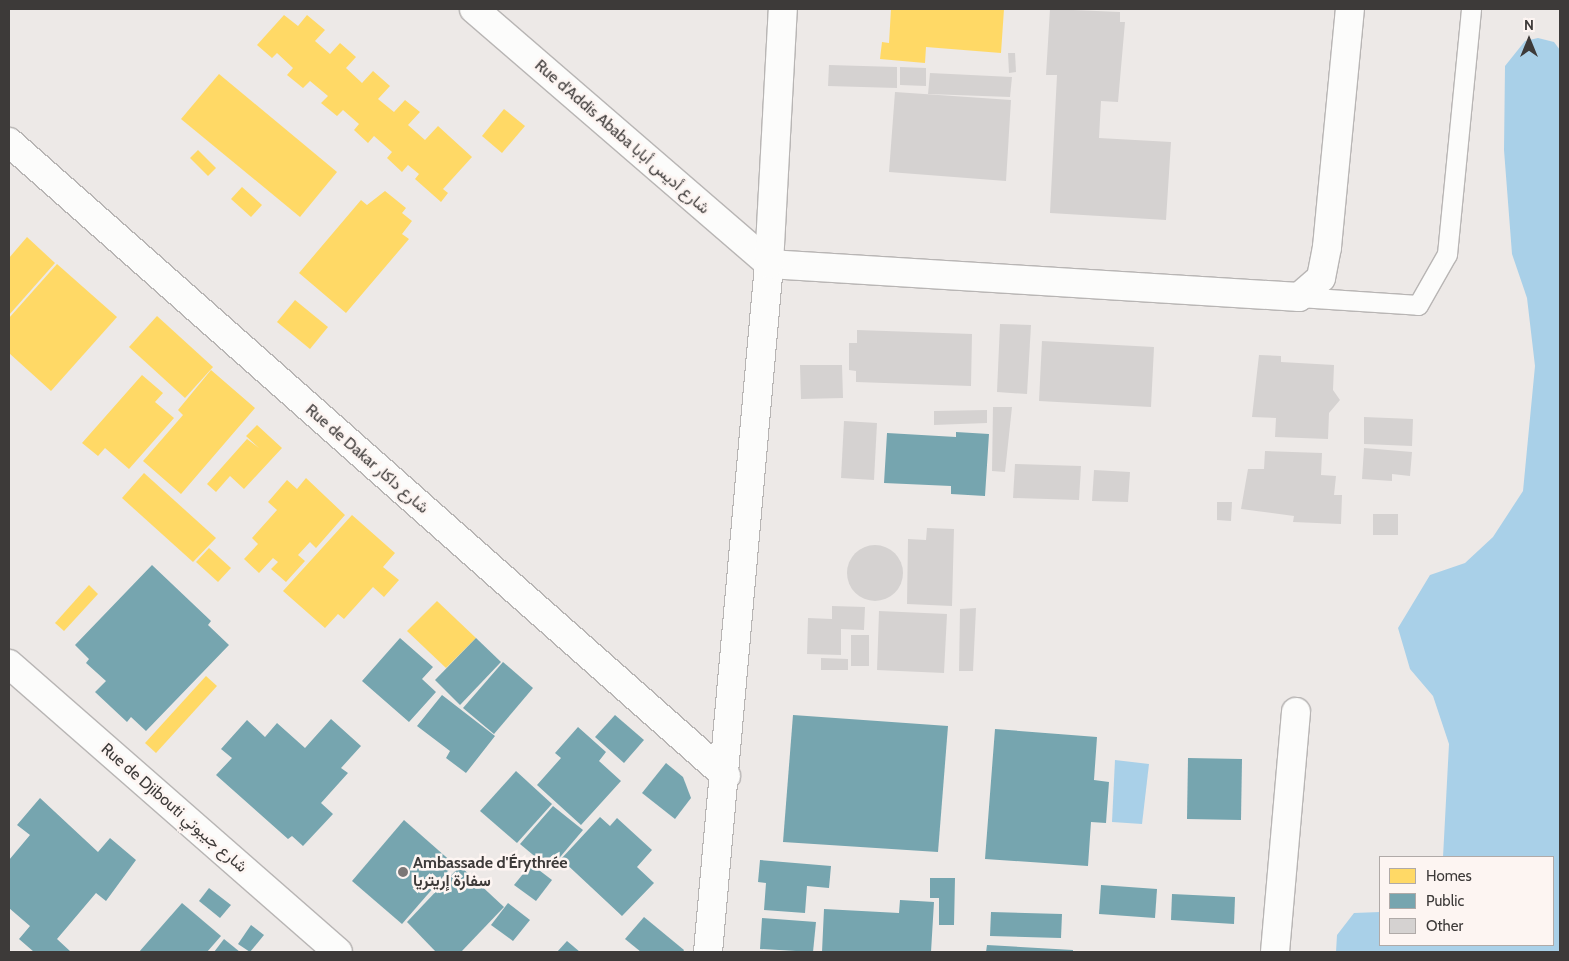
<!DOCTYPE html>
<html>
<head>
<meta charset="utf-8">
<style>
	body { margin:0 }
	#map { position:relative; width:1569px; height:961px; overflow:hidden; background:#ede9e7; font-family:Cabin,Vazirmatn,sans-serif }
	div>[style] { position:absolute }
	.water>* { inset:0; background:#a9d0e8 }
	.homes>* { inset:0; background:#ffd966 }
	.public>* { inset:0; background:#76a5af }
	.building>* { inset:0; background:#d5d2d1 }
	.round { border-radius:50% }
	.roads { filter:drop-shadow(1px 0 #b8b5b4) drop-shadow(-1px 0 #b8b5b4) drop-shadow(0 1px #b8b5b4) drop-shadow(0 -1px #b8b5b4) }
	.service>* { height:19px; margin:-9.5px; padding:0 9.5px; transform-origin:9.5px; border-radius:9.5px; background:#fcfcfb }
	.minor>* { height:28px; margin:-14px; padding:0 14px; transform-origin:14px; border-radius:14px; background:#fcfcfb }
	.tertiary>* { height:28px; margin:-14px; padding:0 14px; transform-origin:14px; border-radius:14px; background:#fcfcfb }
	.dots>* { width:14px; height:14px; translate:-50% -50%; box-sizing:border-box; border:2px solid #fdf5f2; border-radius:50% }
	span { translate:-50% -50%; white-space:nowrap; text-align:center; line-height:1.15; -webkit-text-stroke:5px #fdf5f2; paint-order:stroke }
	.street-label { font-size:16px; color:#3d3a39 }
	.poi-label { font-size:16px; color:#3d3a39; font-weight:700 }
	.left { translate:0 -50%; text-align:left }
	.frame { position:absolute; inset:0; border:10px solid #3d3a39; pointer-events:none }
	.legend { position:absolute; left:1379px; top:856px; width:175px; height:90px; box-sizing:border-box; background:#fdf5f2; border:1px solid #b0aaa8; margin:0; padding:6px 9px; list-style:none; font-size:15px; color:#3d3a39 }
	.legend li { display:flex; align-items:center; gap:10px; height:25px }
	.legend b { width:25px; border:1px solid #b0aaa8 }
	.north { position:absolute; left:1504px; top:15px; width:50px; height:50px; -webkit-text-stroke:4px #fdf5f2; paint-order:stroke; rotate:0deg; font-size:14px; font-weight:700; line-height:20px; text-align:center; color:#3d3a39 }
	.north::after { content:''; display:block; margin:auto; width:18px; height:22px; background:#3d3a39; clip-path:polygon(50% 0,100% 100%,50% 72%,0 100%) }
</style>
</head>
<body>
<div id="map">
	<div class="water">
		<div style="clip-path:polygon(1538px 38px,1554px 42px,1560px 50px,1560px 952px,1336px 952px,1337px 935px,1354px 913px,1380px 912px,1380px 945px,1553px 945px,1553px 857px,1443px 857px,1449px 744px,1433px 696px,1410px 669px,1398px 628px,1430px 575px,1465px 563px,1493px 537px,1523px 491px,1535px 366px,1527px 298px,1512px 254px,1504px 150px,1505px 66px,1525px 41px)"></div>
		<div style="clip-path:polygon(1115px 760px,1149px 764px,1142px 824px,1112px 822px)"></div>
	</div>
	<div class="homes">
		<div style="clip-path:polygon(891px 9px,1004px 9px,1001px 53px,926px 47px,925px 63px,880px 59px,882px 42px,889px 43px)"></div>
		<div style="clip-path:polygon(284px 15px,298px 26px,307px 15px,325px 30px,315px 41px,330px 54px,340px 43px,356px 57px,346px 68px,362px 83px,373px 71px,390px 86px,378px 99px,394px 112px,405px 100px,420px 112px,408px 125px,425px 140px,438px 126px,472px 157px,443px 189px,448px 193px,441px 202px,415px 179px,419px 174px,408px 165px,402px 172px,387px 158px,392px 152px,374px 136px,368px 143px,354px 130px,359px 124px,343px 110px,337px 116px,321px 103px,328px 96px,310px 81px,303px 88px,287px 75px,293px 68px,277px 53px,272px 58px,257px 45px)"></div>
		<div style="clip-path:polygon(219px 74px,337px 172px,300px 217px,181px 119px)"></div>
		<div style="clip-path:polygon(504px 109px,525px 126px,502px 153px,482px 136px)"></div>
		<div style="clip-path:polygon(198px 150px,216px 168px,208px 176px,190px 158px)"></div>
		<div style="clip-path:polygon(242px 187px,262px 205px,251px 217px,231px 199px)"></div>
		<div style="clip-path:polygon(385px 191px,406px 208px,402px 213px,412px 221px,402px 234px,409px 239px,346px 313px,299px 273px,361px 200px,367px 205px)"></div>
		<div style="clip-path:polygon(27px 237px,55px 263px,9px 315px,9px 258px)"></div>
		<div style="clip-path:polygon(57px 264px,117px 317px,51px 391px,9px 353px,9px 318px)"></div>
		<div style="clip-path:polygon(295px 300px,328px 327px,310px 349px,277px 322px)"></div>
		<div style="clip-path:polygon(157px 316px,213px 367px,185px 398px,129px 347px)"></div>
		<div style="clip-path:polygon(211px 370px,255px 408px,181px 494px,143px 461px,183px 415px,178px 410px)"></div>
		<div style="clip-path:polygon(142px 375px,163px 393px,155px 402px,174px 418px,129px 469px,105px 448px,98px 456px,82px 443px)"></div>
		<div style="clip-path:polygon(257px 425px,282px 448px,244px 489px,230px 476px,216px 492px,207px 484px,247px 439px,259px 448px,246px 436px)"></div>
		<div style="clip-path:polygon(144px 473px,216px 538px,193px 562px,122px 498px)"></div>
		<div style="clip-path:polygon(306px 478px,345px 515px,316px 548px,310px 542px,298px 555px,305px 561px,286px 582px,271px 569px,278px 562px,273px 558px,259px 573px,244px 559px,258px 544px,252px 538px,277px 510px,268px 502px,287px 480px,297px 489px)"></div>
		<div style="clip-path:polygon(352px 515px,395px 553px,383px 567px,399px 580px,384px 597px,373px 587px,344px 619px,338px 614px,325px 628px,283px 591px)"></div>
		<div style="clip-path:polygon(209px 548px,231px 568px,218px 582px,196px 562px)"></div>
		<div style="clip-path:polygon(89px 585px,98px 594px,64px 631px,55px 623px)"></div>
		<div style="clip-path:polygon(437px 601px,476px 638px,446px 668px,407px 631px)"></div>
		<div style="clip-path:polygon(206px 676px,217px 686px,156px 753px,145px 743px)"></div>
	</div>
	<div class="public">
		<div style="clip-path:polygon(956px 432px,989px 434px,985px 496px,951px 494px,951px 486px,884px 483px,887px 433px,956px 437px)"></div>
		<div style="clip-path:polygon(152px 565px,211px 621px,208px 625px,229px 645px,146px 731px,131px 717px,127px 722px,95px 692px,106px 681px,86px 663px,89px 659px,75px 645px)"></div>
		<div style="clip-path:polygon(400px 638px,433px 667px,422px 679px,436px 692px,409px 722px,362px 681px)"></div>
		<div style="clip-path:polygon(476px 638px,501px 662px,460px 705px,435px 680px)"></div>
		<div style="clip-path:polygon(503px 662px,533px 688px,494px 734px,463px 708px)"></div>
		<div style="clip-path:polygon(442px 695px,495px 736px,466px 773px,446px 758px,450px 751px,417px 726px)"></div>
		<div style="clip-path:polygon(615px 715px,644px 740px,624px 763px,595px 737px)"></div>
		<div style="clip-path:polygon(793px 715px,948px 726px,938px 852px,783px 842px)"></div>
		<div style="clip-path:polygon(331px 719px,361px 746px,341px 768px,348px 773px,321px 803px,333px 814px,303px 846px,292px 836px,288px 839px,216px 775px,232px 758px,221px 749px,247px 720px,265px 737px,277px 723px,305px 748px)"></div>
		<div style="clip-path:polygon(578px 727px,606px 752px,599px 761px,621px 781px,581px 825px,537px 785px,561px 758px,555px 753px)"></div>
		<div style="clip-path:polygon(995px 729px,1097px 737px,1094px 780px,1109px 782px,1106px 823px,1091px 822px,1088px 866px,985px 859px)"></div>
		<div style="clip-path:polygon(1188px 758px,1242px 759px,1241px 820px,1187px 819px)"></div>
		<div style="clip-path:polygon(666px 763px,683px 777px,691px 798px,675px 819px,642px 793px)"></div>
		<div style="clip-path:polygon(516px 771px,552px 804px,517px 843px,480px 811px)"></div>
		<div style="clip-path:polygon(40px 798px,98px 852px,110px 838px,136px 860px,106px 901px,96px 893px,57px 939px,71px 952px,34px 952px,19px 939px,30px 926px,9px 908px,9px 860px,30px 835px,17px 825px)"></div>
		<div style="clip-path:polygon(553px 806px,583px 830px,550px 869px,520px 844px)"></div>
		<div style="clip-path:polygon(600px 817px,610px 826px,617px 818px,652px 850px,637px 867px,654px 883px,622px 916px,561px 859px)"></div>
		<div style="clip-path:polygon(404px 820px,454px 864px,402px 924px,352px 881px)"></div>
		<div style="clip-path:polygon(760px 860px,831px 866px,829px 888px,807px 886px,805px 913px,764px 910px,766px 883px,758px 882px)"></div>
		<div style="clip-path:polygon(531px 864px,552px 880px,536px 901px,514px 885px)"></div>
		<div style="clip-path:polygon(460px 866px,504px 907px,461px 952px,436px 952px,407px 922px)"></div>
		<div style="clip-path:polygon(930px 878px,955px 878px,954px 925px,939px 925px,939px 898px,930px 898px)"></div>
		<div style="clip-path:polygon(1101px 885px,1157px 889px,1155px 918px,1099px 914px)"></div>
		<div style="clip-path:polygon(209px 888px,231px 905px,220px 918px,199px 901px)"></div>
		<div style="clip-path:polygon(1172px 894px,1235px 897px,1234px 924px,1171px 920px)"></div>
		<div style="clip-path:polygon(900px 900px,934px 902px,931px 952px,822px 952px,824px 909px,899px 913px)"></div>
		<div style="clip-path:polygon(182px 903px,221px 936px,207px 952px,139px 952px)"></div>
		<div style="clip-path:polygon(508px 903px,530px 920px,513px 941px,491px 925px)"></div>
		<div style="clip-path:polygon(991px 912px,1062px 914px,1061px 938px,990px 936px)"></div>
		<div style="clip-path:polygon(644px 917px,684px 950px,683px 952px,641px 952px,625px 939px)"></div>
		<div style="clip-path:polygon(762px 918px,816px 922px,813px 952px,760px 949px)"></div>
		<div style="clip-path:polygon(251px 925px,264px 935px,250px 952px,238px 944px)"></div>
		<div style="clip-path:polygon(224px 939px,240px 952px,214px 952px)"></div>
		<div style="clip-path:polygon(567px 941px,580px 952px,557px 952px)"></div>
		<div style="clip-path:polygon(987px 945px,1073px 950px,1073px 952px,986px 952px)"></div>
	</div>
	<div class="building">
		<div style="clip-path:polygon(1050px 9px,1120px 12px,1120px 22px,1125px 22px,1118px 102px,1101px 101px,1099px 138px,1171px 142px,1166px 220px,1050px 213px,1057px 75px,1046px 75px)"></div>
		<div style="clip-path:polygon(1008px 53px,1015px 53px,1016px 72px,1009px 73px)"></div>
		<div style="clip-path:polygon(829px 65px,897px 67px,897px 88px,828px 86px)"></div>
		<div style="clip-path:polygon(900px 67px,926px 68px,926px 86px,900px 85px)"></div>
		<div style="clip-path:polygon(930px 73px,1012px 77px,1010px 97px,928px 94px)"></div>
		<div style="clip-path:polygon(895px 92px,1011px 100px,1006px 181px,889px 172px)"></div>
		<div style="clip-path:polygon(1000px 324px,1031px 325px,1027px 394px,997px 392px)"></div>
		<div style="clip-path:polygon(857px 330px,972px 334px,971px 386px,856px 382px,856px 371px,849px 370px,849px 343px,857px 343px)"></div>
		<div style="clip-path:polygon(1042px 341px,1154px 347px,1151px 407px,1039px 401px)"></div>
		<div style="clip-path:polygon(1259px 355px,1281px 356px,1281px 362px,1334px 365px,1333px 390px,1340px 400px,1329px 413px,1328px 439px,1275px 437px,1276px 418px,1252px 417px)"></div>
		<div style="clip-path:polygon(800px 365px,842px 365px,843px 398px,801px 399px)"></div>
		<div style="clip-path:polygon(993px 407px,1012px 407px,1005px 472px,992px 471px)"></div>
		<div style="clip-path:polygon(987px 410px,987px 423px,934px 425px,934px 411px)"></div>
		<div style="clip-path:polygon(1364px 417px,1413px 419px,1412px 446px,1364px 444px)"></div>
		<div style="clip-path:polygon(844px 421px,877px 423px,874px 480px,841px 478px)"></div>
		<div style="clip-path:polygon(1364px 448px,1412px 452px,1410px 476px,1392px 474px,1392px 481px,1362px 479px)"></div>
		<div style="clip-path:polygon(1265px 451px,1322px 453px,1321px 475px,1336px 476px,1334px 495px,1342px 495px,1341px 524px,1293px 522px,1294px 516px,1241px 509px,1248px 469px,1264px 469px)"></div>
		<div style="clip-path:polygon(1015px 464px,1081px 466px,1079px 500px,1013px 498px)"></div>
		<div style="clip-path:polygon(1094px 470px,1130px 472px,1128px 502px,1092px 501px)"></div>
		<div style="clip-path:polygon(1217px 502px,1232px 502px,1231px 521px,1217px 520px)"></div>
		<div style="clip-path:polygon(1373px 514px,1398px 514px,1398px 535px,1373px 535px)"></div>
		<div style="clip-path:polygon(927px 528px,954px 529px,952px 606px,907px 604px,908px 539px,926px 540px)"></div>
		<div class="round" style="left:847px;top:545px;width:56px;height:56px"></div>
		<div style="clip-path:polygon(832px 606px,865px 607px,864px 630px,841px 629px,841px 655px,807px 654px,808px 618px,832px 619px)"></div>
		<div style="clip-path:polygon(976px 608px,973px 671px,959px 671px,960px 609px)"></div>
		<div style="clip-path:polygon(879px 611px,947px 614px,944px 673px,877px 670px)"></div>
		<div style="clip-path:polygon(851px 635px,869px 635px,869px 666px,851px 666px)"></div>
		<div style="clip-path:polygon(821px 658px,848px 659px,848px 670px,821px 670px)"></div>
	</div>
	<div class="roads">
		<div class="service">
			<div style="left:1299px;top:297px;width:119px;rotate:3.8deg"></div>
			<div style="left:1418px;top:305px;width:59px;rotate:-60.4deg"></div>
			<div style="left:1447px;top:254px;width:246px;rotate:-84.4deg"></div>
		</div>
		<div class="minor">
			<div style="left:474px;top:9px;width:390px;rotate:40.8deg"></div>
			<div style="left:769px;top:264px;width:531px;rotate:3.56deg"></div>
			<div style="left:1299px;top:297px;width:29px;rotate:-41deg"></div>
			<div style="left:1321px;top:278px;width:32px;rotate:-79deg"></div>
			<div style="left:1327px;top:247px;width:239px;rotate:-84.5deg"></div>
			<div style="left:9px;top:142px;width:957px;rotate:41.48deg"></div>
			<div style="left:9px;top:664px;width:437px;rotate:41.2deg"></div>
			<div style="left:1275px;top:952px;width:241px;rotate:-85deg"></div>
		</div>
		<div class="tertiary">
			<div style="left:708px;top:952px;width:691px;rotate:-84.93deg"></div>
			<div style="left:769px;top:264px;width:255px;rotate:-86.9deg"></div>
		</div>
	</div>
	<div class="dots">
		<div style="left:403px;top:872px;background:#7b7776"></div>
	</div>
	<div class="street-label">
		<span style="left:622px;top:137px;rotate:41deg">Rue d'Addis Ababa شارع أديس أبابا</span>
		<span style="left:367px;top:459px;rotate:41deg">Rue de Dakar شارع داكار</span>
		<span style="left:174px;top:808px;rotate:41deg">Rue de Djibouti شارع جيبوتي</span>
	</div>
	<div class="poi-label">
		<span class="left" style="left:413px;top:872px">Ambassade d'Érythrée<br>سفارة إريتريا</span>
	</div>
	<div class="frame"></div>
	<ul class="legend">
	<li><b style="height:14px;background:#ffd966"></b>Homes</li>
	<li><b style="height:14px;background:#76a5af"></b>Public</li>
	<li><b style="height:14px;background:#d5d2d1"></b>Other</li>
	</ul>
	<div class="north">N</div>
</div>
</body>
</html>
